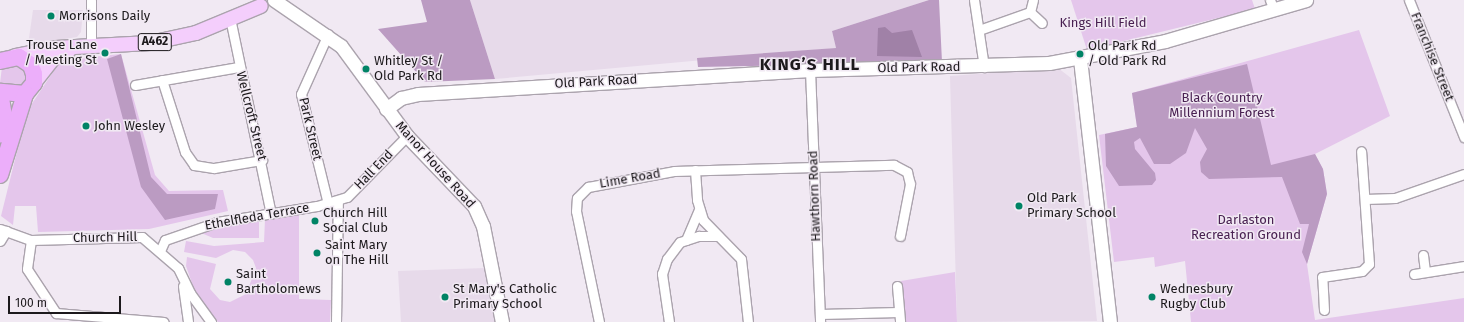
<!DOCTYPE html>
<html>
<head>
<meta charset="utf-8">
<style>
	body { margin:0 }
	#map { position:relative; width:1464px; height:322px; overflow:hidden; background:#f1e9f3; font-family:"Fira Sans",sans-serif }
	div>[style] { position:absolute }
	.built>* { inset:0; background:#e7daea }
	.green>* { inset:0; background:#e4c6eb }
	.forest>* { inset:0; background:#bb9bc2 }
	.water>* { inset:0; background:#a081a7 }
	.roads { filter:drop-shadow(1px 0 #aba3ad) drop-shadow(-1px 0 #aba3ad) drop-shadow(0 1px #aba3ad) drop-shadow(0 -1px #aba3ad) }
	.street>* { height:9px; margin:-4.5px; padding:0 4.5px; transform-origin:4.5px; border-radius:4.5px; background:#fff }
	.secondary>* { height:13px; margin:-6.5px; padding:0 6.5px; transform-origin:6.5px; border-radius:6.5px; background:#fff }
	.primary>* { height:14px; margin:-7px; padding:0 7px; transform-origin:7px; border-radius:7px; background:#f4cefc }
	.highway>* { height:16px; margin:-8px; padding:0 8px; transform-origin:8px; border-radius:8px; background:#ecaefa }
	.dots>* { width:11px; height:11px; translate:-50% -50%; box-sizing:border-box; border:2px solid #f1e9f3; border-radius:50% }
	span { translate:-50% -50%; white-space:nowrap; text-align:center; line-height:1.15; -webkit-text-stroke:3px #f1e9f3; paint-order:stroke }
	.shield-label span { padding:1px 3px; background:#f1e9f3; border:1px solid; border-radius:3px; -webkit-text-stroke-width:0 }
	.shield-label { font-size:12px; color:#1c191c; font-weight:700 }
	.poi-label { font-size:13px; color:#1c191c }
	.left { translate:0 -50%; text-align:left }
	.right { translate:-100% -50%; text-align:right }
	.park-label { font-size:13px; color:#492152 }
	.street-label { font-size:13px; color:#1c191c }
	.district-label { font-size:17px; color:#1c191c; font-weight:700; letter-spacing:1px }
	.scale { position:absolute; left:8px; top:296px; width:113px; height:18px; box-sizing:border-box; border:2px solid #1c191c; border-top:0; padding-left:5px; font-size:12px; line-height:14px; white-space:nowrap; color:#1c191c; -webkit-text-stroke:3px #f1e9f3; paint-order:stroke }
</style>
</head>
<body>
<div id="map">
	<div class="built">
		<div style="clip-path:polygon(470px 0,929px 0,832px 31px,836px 48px,495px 79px)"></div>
		<div style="clip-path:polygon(33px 10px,83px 10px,81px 32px,77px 37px,28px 45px)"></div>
		<div style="clip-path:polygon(1058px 68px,1071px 78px,1097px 321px,957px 322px,950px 76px)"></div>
		<div style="clip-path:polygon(485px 268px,495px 322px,401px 322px,398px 271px)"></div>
	</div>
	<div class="green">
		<div style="clip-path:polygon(1071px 0,1252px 0,1255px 9px,1087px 50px)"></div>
		<div style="clip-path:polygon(1359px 30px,1390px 116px,1315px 154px,1323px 169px,1327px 194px,1307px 264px,1315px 320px,1464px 298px,1464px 322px,1191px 322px,1185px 261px,1155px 267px,1154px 257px,1114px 262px,1099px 135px,1137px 127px,1132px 93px)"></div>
		<div style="clip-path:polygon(121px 54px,155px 175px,169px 191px,223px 190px,228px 211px,149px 229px,38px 232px,36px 206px,15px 206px,13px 225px,1px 216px,27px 111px,61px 60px)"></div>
		<div style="clip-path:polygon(15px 62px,29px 73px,25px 88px,0 83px,2px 67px)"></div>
		<div style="clip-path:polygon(299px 212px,299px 299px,331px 300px,330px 322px,218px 322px,195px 292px,186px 266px,187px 257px,216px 264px,210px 289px,220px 300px,230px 302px,246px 294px,256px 268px,253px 260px,245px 252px,233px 250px,216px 258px,184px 252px,186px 241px,214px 246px,264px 242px,265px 219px)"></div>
		<div style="clip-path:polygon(259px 220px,259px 238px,213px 238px,199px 232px)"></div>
		<div style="clip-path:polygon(955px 272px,957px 322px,904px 322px,901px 281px)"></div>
	</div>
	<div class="forest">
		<div style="clip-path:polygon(421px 0,470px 0,495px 79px,425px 82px,378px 29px,427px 22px)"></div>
		<div style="clip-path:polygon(929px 0,939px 0,942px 62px,698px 67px,697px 58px,836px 48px,832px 31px)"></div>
		<div style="clip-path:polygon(121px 54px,151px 177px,167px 194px,218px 194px,215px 209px,165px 220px,141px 187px,107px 59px)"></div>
		<div style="clip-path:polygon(1247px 64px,1271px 165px,1315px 154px,1323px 169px,1327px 194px,1307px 264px,1302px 252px,1309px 224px,1300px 224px,1282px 177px,1209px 179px,1201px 172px,1200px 162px,1207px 149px,1195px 128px,1186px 153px,1170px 164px,1154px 164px,1140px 138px,1134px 142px,1135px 149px,1155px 173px,1156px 180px,1152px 185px,1119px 186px,1106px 166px,1105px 134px,1137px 127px,1132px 93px)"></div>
	</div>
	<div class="water">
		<div style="clip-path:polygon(885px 27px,892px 33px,912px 30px,922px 57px,877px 56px,878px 28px)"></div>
	</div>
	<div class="roads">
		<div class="street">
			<div style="left:91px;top:0;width:48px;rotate:90deg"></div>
			<div style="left:974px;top:0;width:68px;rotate:81.5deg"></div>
			<div style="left:1033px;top:0;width:12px;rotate:104deg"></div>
			<div style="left:1030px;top:12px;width:16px;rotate:43deg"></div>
			<div style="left:1270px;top:0;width:11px;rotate:68deg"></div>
			<div style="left:1409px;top:0;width:148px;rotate:68.1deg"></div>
			<div style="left:230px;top:18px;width:200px;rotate:78.2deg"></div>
			<div style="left:979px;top:30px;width:54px;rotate:-19.4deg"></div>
			<div style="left:328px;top:34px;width:66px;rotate:114.2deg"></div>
			<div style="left:301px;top:94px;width:113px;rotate:76.2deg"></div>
			<div style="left:810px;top:70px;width:252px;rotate:87.7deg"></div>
			<div style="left:162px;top:80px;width:76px;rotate:72.3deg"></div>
			<div style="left:185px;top:152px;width:16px;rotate:55deg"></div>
			<div style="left:194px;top:165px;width:20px;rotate:9deg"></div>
			<div style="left:214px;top:168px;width:49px;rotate:-9.5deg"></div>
			<div style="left:135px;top:85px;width:105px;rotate:-9.9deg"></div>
			<div style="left:695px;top:170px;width:30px;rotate:86deg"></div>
			<div style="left:697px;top:200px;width:21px;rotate:73deg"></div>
			<div style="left:703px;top:220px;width:54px;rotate:45.7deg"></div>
			<div style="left:741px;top:259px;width:63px;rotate:83.7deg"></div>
			<div style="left:1365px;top:199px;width:30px;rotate:-2deg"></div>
			<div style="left:1395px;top:198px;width:73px;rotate:-19.2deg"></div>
			<div style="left:0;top:229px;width:33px;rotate:20deg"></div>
			<div style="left:31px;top:240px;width:111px;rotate:-1.5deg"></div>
			<div style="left:142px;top:237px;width:48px;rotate:40.7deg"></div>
			<div style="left:178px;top:268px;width:28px;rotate:64deg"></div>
			<div style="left:190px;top:293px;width:36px;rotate:54deg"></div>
			<div style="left:31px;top:240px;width:29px;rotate:98deg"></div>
			<div style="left:27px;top:269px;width:53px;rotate:56.6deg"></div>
			<div style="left:56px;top:313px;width:108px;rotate:4.8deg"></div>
			<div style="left:686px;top:240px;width:34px;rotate:-67deg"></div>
			<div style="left:0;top:241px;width:12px;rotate:-59deg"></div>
			<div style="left:160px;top:251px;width:12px;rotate:-66deg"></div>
			<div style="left:165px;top:240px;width:55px;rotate:-19.1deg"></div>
			<div style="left:217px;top:222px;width:101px;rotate:-9.1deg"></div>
			<div style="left:317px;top:206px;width:31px;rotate:-17deg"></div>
			<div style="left:347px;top:197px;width:86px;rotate:-45.5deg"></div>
			<div style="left:1423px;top:255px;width:17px;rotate:83deg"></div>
			<div style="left:1414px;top:274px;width:51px;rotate:-9.1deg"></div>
			<div style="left:183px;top:286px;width:36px;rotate:82deg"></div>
			<div style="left:897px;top:286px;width:36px;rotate:85deg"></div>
			<div style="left:1324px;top:310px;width:33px;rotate:-93deg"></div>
			<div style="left:1322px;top:277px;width:40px;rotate:-8.5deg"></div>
			<div style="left:1362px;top:271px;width:10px;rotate:-45deg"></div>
			<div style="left:1369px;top:264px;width:113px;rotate:-94deg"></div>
			<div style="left:820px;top:314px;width:79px;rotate:-1.5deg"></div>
			<div style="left:336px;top:322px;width:121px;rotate:-89.1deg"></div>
			<div style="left:599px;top:322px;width:113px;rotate:-101.7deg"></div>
			<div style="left:576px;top:211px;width:13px;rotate:-86deg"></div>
			<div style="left:577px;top:198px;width:16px;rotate:-45deg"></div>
			<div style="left:588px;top:187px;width:87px;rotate:-10.5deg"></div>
			<div style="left:674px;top:171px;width:220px;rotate:-1.6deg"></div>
			<div style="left:894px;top:165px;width:15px;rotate:28deg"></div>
			<div style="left:907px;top:172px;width:12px;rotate:76deg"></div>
			<div style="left:910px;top:184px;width:53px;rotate:100.9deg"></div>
			<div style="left:669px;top:322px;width:49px;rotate:-98.3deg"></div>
			<div style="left:662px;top:274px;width:16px;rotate:-72deg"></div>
			<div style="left:667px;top:259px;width:21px;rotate:-53deg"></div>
			<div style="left:680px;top:242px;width:20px;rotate:-18deg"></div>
			<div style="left:699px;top:236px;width:18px"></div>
		</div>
		<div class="secondary">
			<div style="left:274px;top:0;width:81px;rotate:34.5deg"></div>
			<div style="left:341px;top:46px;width:112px;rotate:53.7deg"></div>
			<div style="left:407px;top:136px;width:97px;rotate:46.3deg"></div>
			<div style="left:474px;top:206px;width:22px;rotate:66deg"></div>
			<div style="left:483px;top:226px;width:98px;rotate:78.8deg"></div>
			<div style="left:1080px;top:59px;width:265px;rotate:83.5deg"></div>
			<div style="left:386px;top:109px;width:19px;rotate:-36deg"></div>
			<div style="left:401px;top:98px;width:17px;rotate:-13deg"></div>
			<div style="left:418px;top:94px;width:393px;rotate:-3.5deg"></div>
			<div style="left:810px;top:70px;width:239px;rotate:-1.7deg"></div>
			<div style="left:1049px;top:63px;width:118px;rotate:-10.7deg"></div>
			<div style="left:1165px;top:41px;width:147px;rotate:-16.2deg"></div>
		</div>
		<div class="primary">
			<div style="left:15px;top:56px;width:42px;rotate:-11deg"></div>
			<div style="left:56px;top:48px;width:94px;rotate:-3deg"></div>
			<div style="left:150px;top:43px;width:47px;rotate:-12.3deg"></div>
			<div style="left:196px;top:33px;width:70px;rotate:-22.6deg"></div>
			<div style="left:34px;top:83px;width:36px;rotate:-52deg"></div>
			<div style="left:56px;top:55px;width:13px;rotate:-18deg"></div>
		</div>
		<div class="highway">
			<div style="left:0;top:61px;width:19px;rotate:-12deg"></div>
			<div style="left:19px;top:57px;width:14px;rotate:34deg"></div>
			<div style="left:31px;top:65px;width:9px;rotate:72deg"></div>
			<div style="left:34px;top:74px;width:9px;rotate:90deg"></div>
			<div style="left:34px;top:83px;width:14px;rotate:129deg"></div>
			<div style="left:25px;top:94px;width:25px;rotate:-175deg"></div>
			<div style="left:0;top:93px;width:23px;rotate:80deg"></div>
			<div style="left:4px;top:116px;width:19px;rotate:102deg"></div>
			<div style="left:0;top:175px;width:85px;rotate:-72.8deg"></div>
		</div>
	</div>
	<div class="dots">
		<div style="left:51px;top:16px;background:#008365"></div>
		<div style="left:105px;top:53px;background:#008365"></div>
		<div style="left:1080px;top:54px;background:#008365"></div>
		<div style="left:366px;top:69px;background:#008365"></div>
		<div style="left:86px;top:126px;background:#008365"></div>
		<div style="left:1019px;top:206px;background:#008365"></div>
		<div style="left:315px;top:221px;background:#008365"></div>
		<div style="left:317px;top:253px;background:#008365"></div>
		<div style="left:228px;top:282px;background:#008365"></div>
		<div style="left:445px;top:297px;background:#008365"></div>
		<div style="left:1152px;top:297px;background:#008365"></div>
	</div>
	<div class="shield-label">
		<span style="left:155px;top:42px">A462</span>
	</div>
	<div class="poi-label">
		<span class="left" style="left:59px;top:16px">Morrisons Daily</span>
		<span class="right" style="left:97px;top:53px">Trouse Lane<br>/ Meeting St</span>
		<span class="left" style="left:1088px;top:54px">Old Park Rd<br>/ Old Park Rd</span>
		<span class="left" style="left:374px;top:69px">Whitley St /<br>Old Park Rd</span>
		<span class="left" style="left:94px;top:126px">John Wesley</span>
		<span class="left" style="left:1027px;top:206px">Old Park<br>Primary School</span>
		<span class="left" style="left:323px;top:221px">Church Hill<br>Social Club</span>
		<span class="left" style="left:325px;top:253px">Saint Mary<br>on The Hill</span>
		<span class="left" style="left:236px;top:282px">Saint<br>Bartholomews</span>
		<span class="left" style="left:453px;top:297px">St Mary's Catholic<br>Primary School</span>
		<span class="left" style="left:1160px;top:297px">Wednesbury<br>Rugby Club</span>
	</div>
	<div class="park-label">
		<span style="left:1103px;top:23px">Kings Hill Field</span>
		<span style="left:1222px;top:106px">Black Country<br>Millennium Forest</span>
		<span style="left:1246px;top:228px">Darlaston<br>Recreation Ground</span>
	</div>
	<div class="street-label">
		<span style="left:1432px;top:57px;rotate:68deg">Franchise Street</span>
		<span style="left:919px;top:68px;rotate:-1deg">Old Park Road</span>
		<span style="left:596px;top:82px;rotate:-3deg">Old Park Road</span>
		<span style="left:251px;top:116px;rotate:76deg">Wellcroft Street</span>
		<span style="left:310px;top:129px;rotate:77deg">Park Street</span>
		<span style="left:435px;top:165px;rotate:48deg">Manor House Road</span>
		<span style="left:374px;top:170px;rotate:-46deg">Hall End</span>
		<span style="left:630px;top:179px;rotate:-10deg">Lime Road</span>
		<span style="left:815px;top:196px;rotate:-92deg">Hawthorn Road</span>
		<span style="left:257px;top:217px;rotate:-10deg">Ethelfleda Terrace</span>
		<span style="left:105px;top:238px;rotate:-1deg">Church Hill</span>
	</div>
	<div class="district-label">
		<span style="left:810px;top:65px">KING’S HILL</span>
	</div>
	<div class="scale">100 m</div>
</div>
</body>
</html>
